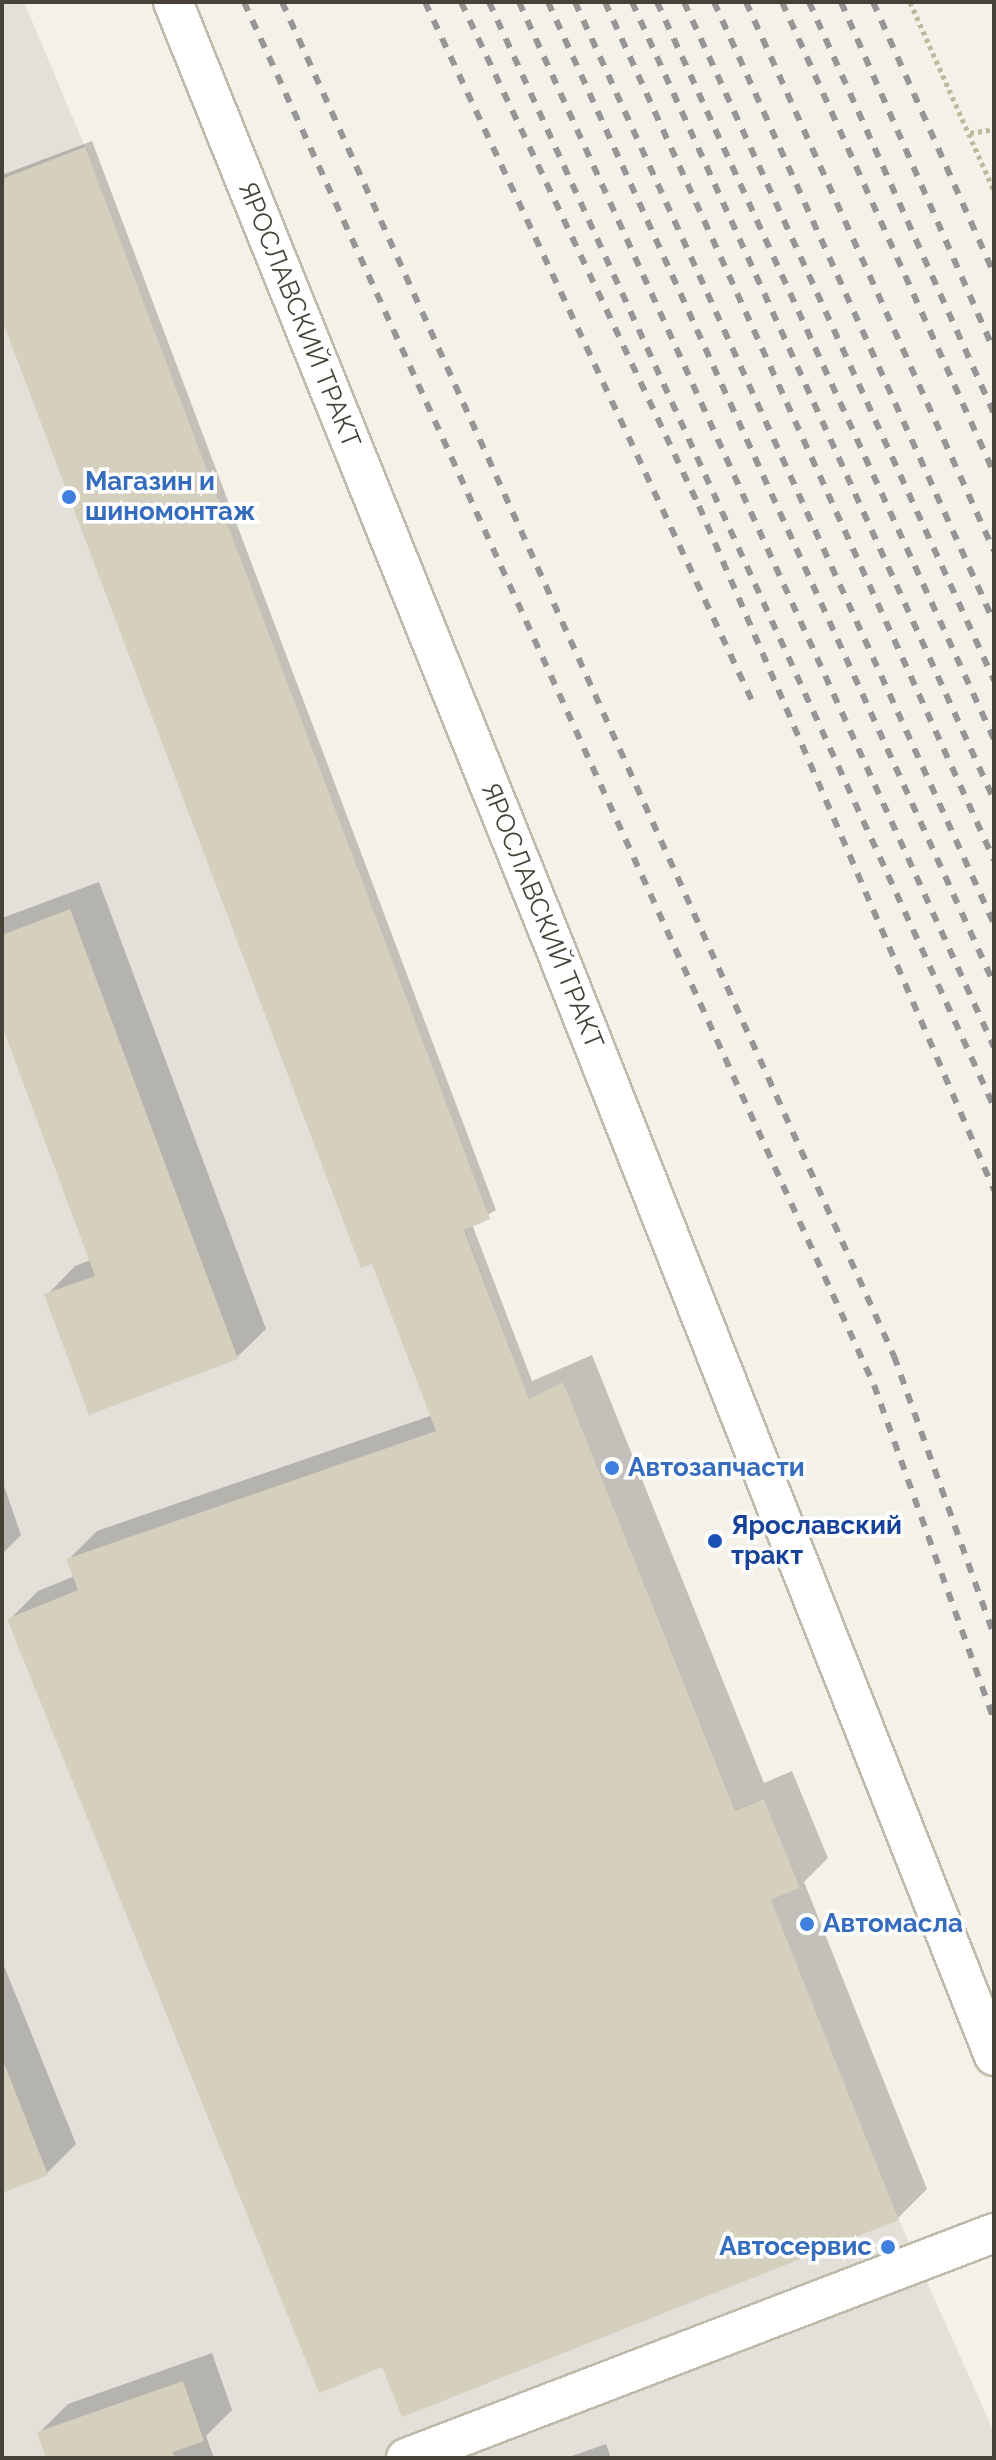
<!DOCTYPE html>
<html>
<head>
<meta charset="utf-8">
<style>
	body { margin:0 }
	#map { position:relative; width:996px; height:2460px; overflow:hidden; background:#f3f1e8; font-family:Raleway,sans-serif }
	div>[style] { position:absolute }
	.industrial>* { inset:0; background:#e3e0d9 }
	.shadow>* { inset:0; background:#0003 }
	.building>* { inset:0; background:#d5cfbd }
	.path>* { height:5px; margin-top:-2.5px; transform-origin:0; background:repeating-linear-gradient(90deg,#c0b89c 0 4px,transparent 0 8px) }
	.roads { filter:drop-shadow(2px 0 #bebbaa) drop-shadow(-2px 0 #bebbaa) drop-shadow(0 2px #bebbaa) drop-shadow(0 -2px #bebbaa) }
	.minor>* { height:38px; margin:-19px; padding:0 19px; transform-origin:19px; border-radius:19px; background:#fff }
	.rail>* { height:6px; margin-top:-3px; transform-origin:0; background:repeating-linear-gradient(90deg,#969696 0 10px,transparent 0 20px) }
	.dots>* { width:22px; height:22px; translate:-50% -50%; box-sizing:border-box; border:4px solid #fff; border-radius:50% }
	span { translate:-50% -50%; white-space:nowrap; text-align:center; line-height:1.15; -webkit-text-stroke:7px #fff; paint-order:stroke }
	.street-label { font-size:26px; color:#464237 }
	.shop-label { font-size:26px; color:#366cbe; font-weight:700 }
	.left { translate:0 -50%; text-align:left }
	.right { translate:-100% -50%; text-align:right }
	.transit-label { font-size:26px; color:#164399; font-weight:700 }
	.frame { position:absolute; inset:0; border:4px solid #464237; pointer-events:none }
</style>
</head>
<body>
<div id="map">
	<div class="industrial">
		<div style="clip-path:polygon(2px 2px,24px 2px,85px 147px,490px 1219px,465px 1230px,529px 1399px,563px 1382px,735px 1810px,764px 1799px,800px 1888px,771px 1901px,899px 2220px,994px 2432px,994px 2458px,2px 2458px)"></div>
	</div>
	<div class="shadow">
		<div style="clip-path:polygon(92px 141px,496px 1210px,472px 1224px,532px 1381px,592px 1355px,764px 1783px,792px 1771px,828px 1858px,804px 1882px,927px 2189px,898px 2218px,383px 2365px,9px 1620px,38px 1591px,75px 1576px,68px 1560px,97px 1531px,433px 1415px,2px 314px,2px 175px)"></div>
		<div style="clip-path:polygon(99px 882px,266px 1329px,237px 1357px,47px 1295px,75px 1266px,91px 1260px,2px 1020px,2px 918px)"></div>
		<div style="clip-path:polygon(2px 1480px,21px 1535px,2px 1554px)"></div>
		<div style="clip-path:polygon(2px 1961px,76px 2144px,47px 2173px,2px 2191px)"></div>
		<div style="clip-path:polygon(212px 2353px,232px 2410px,206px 2436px,214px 2458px,48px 2458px,39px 2433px,68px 2404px)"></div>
		<div style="clip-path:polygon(606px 2444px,611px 2458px,566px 2458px)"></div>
	</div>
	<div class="building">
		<div style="clip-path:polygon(85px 147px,490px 1219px,464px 1230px,529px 1399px,563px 1382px,735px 1811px,764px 1799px,800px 1888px,771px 1900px,899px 2220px,402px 2417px,382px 2367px,319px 2393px,7px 1619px,78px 1590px,66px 1559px,436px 1431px,372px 1264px,361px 1268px,2px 320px,2px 179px)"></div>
		<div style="clip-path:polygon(70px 909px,238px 1359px,89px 1415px,44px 1294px,95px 1276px,2px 1026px,2px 935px)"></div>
		<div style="clip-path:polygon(2px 2058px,48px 2175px,2px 2193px)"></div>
		<div style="clip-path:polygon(183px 2381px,204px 2441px,173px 2452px,175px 2458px,46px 2458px,37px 2432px)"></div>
	</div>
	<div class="path">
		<div style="left:910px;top:2px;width:207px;rotate:66deg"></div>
		<div style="left:970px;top:133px;width:24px;rotate:-9deg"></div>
	</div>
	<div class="roads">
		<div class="minor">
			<div style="left:173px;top:2px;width:1028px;rotate:68deg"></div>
			<div style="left:558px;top:955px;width:1184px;rotate:68.4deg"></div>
			<div style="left:406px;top:2458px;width:630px;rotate:-20.94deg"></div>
		</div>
	</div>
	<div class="rail">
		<div style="left:244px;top:2px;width:1520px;rotate:65.51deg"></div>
		<div style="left:874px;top:1385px;width:357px;rotate:70.3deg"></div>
		<div style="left:282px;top:2px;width:1486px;rotate:65.68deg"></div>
		<div style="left:894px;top:1356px;width:296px;rotate:70.3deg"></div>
		<div style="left:425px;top:2px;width:774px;rotate:64.92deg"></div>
		<div style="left:461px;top:2px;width:557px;rotate:64.72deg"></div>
		<div style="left:699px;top:506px;width:745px;rotate:66.67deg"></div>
		<div style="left:489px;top:2px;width:1215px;rotate:65.44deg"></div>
		<div style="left:519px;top:2px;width:1148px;rotate:65.56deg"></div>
		<div style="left:548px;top:2px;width:1079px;rotate:65.57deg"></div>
		<div style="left:575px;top:2px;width:1013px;rotate:65.56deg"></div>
		<div style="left:605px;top:2px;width:942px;rotate:65.61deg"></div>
		<div style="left:632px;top:2px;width:876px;rotate:65.6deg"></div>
		<div style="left:657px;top:2px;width:810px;rotate:65.43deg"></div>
		<div style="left:684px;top:2px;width:746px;rotate:65.43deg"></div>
		<div style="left:714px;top:2px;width:680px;rotate:65.7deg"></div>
		<div style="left:746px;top:2px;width:602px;rotate:65.69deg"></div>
		<div style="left:782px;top:2px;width:517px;rotate:65.77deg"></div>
		<div style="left:809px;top:2px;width:452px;rotate:65.8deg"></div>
		<div style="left:841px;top:2px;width:380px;rotate:66.3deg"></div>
		<div style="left:873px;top:2px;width:298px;rotate:66deg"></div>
	</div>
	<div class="dots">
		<div style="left:69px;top:497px;background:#3f7fe0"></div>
		<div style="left:612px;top:1468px;background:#3f7fe0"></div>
		<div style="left:715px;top:1541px;background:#1a4fb4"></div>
		<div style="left:807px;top:1924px;background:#3f7fe0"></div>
		<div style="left:888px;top:2247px;background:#3f7fe0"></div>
	</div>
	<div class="street-label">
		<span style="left:299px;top:315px;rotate:68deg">ЯРОСЛАВСКИЙ ТРАКТ</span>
		<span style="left:542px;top:916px;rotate:68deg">ЯРОСЛАВСКИЙ ТРАКТ</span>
	</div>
	<div class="shop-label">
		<span class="left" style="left:85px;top:497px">Магазин и<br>шиномонтаж</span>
		<span class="left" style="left:628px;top:1468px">Автозапчасти</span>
		<span class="left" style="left:823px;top:1924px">Автомасла</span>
		<span class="right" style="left:872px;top:2247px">Автосервис</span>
	</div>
	<div class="transit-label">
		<span class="left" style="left:731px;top:1541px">Ярославский<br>тракт</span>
	</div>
	<div class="frame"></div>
</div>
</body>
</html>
